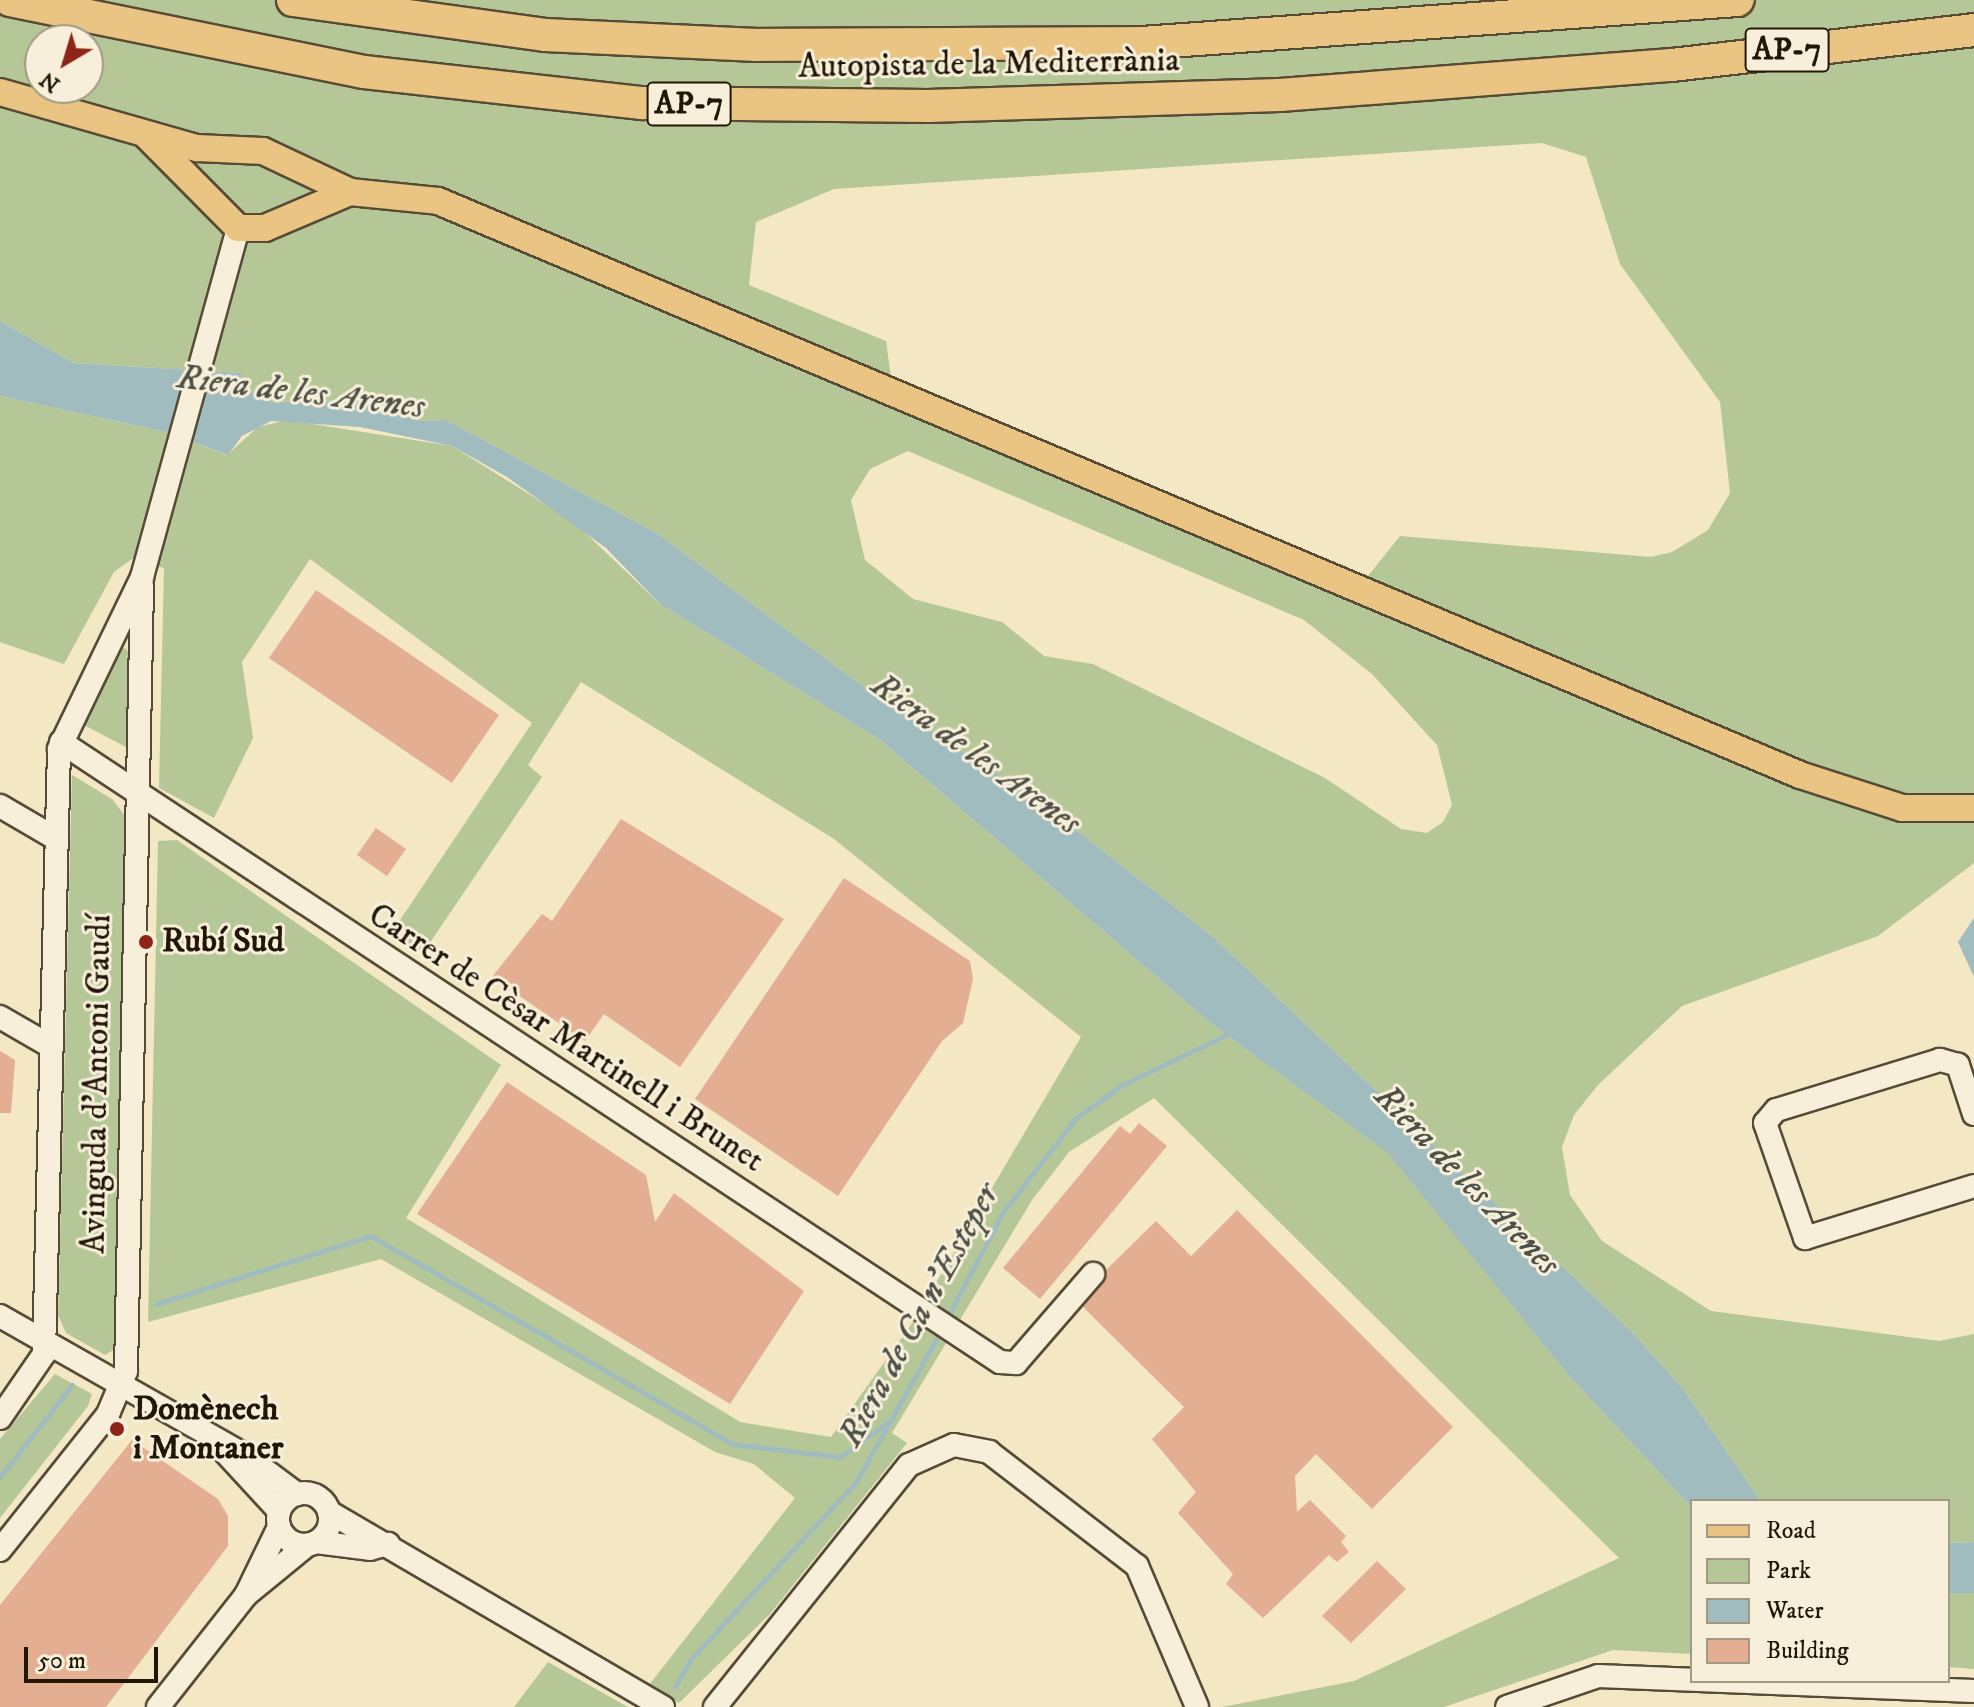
<!DOCTYPE html>
<html>
<head>
<meta charset="utf-8">
<style>
	body { margin:0 }
	#map { position:relative; width:1974px; height:1707px; overflow:hidden; background:#f3e7c4; font-family:"IM FELL DW Pica",serif }
	div>[style] { position:absolute }
	.green>* { inset:0; background:#b6c797 }
	.water>* { inset:0; background:#a1bcbf }
	.stream>* { height:5px; margin:-2.5px; padding:0 2.5px; transform-origin:2.5px; border-radius:2.5px; background:#a1bcbf }
	.building>* { inset:0; background:#e3ae91 }
	.roads { filter:drop-shadow(2px 0 #564b36) drop-shadow(-2px 0 #564b36) drop-shadow(0 2px #564b36) drop-shadow(0 -2px #564b36) }
	.minor>* { height:22px; margin:-11px; padding:0 11px; transform-origin:11px; border-radius:11px; background:#f7efd9 }
	.minor>.ring { margin:-11px; padding:0; box-sizing:content-box; background:none; border:22px solid #f7efd9; border-radius:50% }
	.major>* { height:26px; margin:-13px; padding:0 13px; transform-origin:13px; border-radius:13px; background:#eac482 }
	.highway>* { height:32px; margin:-16px; padding:0 16px; transform-origin:16px; border-radius:16px; background:#eac482 }
	.dots>* { width:22px; height:22px; translate:-50% -50%; box-sizing:border-box; border:4px solid #f7efd9; border-radius:50% }
	span { translate:-50% -50%; white-space:nowrap; text-align:center; line-height:1.15; -webkit-text-stroke:6px #f7efd9; paint-order:stroke }
	.shield-label span { padding:2px 6px; background:#f7efd9; border:2px solid; border-radius:6px; -webkit-text-stroke-width:0 }
	.shield-label { font-size:32px; color:#221707; font-weight:700 }
	.street-label { font-size:34px; color:#221707 }
	.poi-label { font-size:34px; color:#221707; font-weight:700 }
	.left { translate:0 -50%; text-align:left }
	.water-label { font-size:36px; color:#4e5147; font-style:italic }
	.legend { position:absolute; left:1690px; top:1499px; width:260px; height:184px; box-sizing:border-box; background:#f7efd9; border:2px solid #a29985; margin:0; padding:10px 14px; list-style:none; font-size:24px; color:#221707 }
	.legend li { display:flex; align-items:center; gap:16px; height:40px }
	.legend b { width:40px; border:2px solid #a29985 }
	.north { position:absolute; left:24px; top:24px; width:80px; height:80px; box-sizing:border-box; background:#f7efd9; border:2px solid #a29985; border-radius:50%; rotate:218deg; font-size:22px; font-weight:700; line-height:32px; text-align:center; color:#221707 }
	.north::after { content:''; display:block; margin:auto; width:28px; height:36px; background:#8f2418; clip-path:polygon(50% 0,100% 100%,50% 72%,0 100%) }
	.scale { position:absolute; left:24px; top:1647px; width:134px; height:36px; box-sizing:border-box; border:4px solid #221707; border-top:0; padding-left:10px; font-size:24px; line-height:28px; white-space:nowrap; color:#221707; -webkit-text-stroke:6px #f7efd9; paint-order:stroke }
</style>
</head>
<body>
<div id="map">
	<div class="green">
		<div style="clip-path:polygon(evenodd,0 0,1974px 0,1974px 863px,1878px 936px,1682px 1006px,1598px 1085px,1574px 1115px,1562px 1147px,1570px 1195px,1602px 1241px,1711px 1311px,1939px 1341px,1974px 1334px,1974px 1542px,1948px 1543px,1948px 1501px,1761px 1501px,1684px 1390px,1635px 1335px,1211px 935px,1039px 801px,876px 696px,657px 533px,446px 420px,421px 421px,353px 400px,271px 402px,239px 384px,240px 373px,74px 363px,0 321px,0 0,40px 40px,88px 40px,88px 88px,40px 88px,40px 40px,0 0,1542px 143px,1586px 157px,1620px 264px,1720px 402px,1730px 493px,1708px 530px,1672px 552px,1651px 557px,1400px 536px,1364px 581px,891px 378px,886px 341px,749px 285px,756px 222px,834px 189px,1542px 143px,0 0,908px 451px,1304px 620px,1372px 674px,1437px 745px,1452px 805px,1443px 822px,1427px 833px,1401px 829px,1325px 778px,1093px 664px,1044px 656px,1002px 622px,913px 599px,865px 560px,851px 500px,870px 469px,908px 451px)"></div>
		<div style="clip-path:polygon(0 396px,166px 432px,227px 455px,258px 427px,287px 420px,452px 446px,575px 523px,660px 604px,880px 740px,1214px 1026px,1389px 1153px,1570px 1377px,1692px 1508px,1692px 1654px,1613px 1650px,1444px 1707px,1222px 1707px,1354px 1681px,1619px 1558px,1154px 1098px,1069px 1152px,1032px 1200px,892px 1433px,907px 1443px,770px 1614px,679px 1703px,649px 1685px,795px 1498px,754px 1464px,715px 1452px,381px 1259px,148px 1322px,158px 841px,177px 840px,501px 1065px,406px 1218px,740px 1422px,831px 1437px,913px 1322px,1081px 1037px,834px 839px,581px 682px,528px 765px,542px 777px,423px 953px,392px 932px,532px 723px,310px 559px,242px 662px,253px 738px,214px 818px,159px 788px,164px 568px,132px 559px,114px 572px,64px 664px,0 642px)"></div>
		<div style="clip-path:polygon(125px 648px,132px 656px,126px 747px,78px 722px,116px 650px)"></div>
		<div style="clip-path:polygon(72px 775px,112px 799px,126px 817px,115px 1349px,105px 1355px,66px 1333px,58px 1315px)"></div>
		<div style="clip-path:polygon(55px 1374px,92px 1394px,88px 1406px,0 1518px,0 1439px)"></div>
		<div style="clip-path:polygon(1948px 1593px,1974px 1593px,1974px 1669px,1948px 1667px)"></div>
		<div style="clip-path:polygon(548px 1662px,628px 1707px,514px 1707px)"></div>
	</div>
	<div class="water">
		<div style="clip-path:polygon(0 321px,74px 363px,241px 373px,239px 384px,271px 402px,353px 400px,421px 421px,446px 420px,657px 533px,876px 696px,1039px 801px,1211px 935px,1635px 1335px,1684px 1390px,1761px 1501px,1692px 1501px,1692px 1508px,1570px 1377px,1388px 1153px,1214px 1026px,880px 740px,660px 604px,606px 548px,507px 477px,452px 446px,360px 427px,271px 421px,242px 436px,228px 455px,166px 432px,0 396px)"></div>
		<div style="clip-path:polygon(1974px 918px,1974px 977px,1958px 942px)"></div>
		<div style="clip-path:polygon(1974px 1542px,1974px 1593px,1948px 1593px,1948px 1543px)"></div>
	</div>
	<div class="stream">
		<div style="left:156px;top:1304px;width:225px;rotate:-17.6deg"></div>
		<div style="left:371px;top:1236px;width:418px;rotate:29.9deg"></div>
		<div style="left:733px;top:1444px;width:108px;rotate:6.9deg"></div>
		<div style="left:840px;top:1457px;width:63px;rotate:-36deg"></div>
		<div style="left:946px;top:1320px;width:122px;rotate:-62.2deg"></div>
		<div style="left:1003px;top:1212px;width:119px;rotate:-52.2deg"></div>
		<div style="left:1076px;top:1118px;width:57px;rotate:-35.7deg"></div>
		<div style="left:1122px;top:1085px;width:120px;rotate:-25.7deg"></div>
		<div style="left:0;top:1477px;width:117px;rotate:-52deg"></div>
		<div style="left:675px;top:1687px;width:31px;rotate:-61deg"></div>
		<div style="left:690px;top:1660px;width:243px;rotate:-47deg"></div>
		<div style="left:856px;top:1482px;width:176px;rotate:-60.7deg"></div>
	</div>
	<div class="building">
		<div style="clip-path:polygon(316px 590px,499px 715px,452px 783px,269px 658px)"></div>
		<div style="clip-path:polygon(621px 819px,784px 919px,680px 1067px,604px 1014px,585px 1041px,492px 977px,542px 914px,552px 921px)"></div>
		<div style="clip-path:polygon(376px 828px,406px 849px,387px 876px,357px 855px)"></div>
		<div style="clip-path:polygon(844px 878px,970px 961px,973px 979px,963px 1023px,942px 1041px,838px 1196px,695px 1099px)"></div>
		<div style="clip-path:polygon(0 1051px,15px 1060px,11px 1113px,0 1113px)"></div>
		<div style="clip-path:polygon(507px 1082px,646px 1175px,655px 1222px,674px 1193px,804px 1291px,730px 1404px,417px 1214px)"></div>
		<div style="clip-path:polygon(1139px 1123px,1167px 1146px,1040px 1299px,1003px 1268px,1120px 1126px,1130px 1134px)"></div>
		<div style="clip-path:polygon(1237px 1210px,1453px 1427px,1372px 1509px,1316px 1454px,1295px 1476px,1297px 1512px,1310px 1500px,1346px 1536px,1341px 1542px,1349px 1552px,1337px 1562px,1329px 1555px,1263px 1618px,1226px 1584px,1233px 1574px,1178px 1513px,1196px 1492px,1152px 1439px,1184px 1407px,1083px 1307px,1106px 1270px,1156px 1221px,1191px 1256px)"></div>
		<div style="clip-path:polygon(132px 1440px,218px 1499px,228px 1516px,228px 1546px,106px 1707px,0 1707px,0 1605px)"></div>
		<div style="clip-path:polygon(1377px 1561px,1406px 1589px,1351px 1643px,1322px 1616px)"></div>
	</div>
	<div class="roads">
		<div class="minor">
			<div style="left:61px;top:742px;width:1125px;rotate:33.44deg"></div>
			<div style="left:1000px;top:1362px;width:16px;rotate:4deg"></div>
			<div style="left:1016px;top:1363px;width:118px;rotate:-49.1deg"></div>
			<div style="left:0;top:806px;width:64px;rotate:30.2deg"></div>
			<div style="left:0;top:1017px;width:58px;rotate:30.1deg"></div>
			<div style="left:1974px;top:1114px;width:52px;rotate:-108.1deg"></div>
			<div style="left:1958px;top:1065px;width:19px;rotate:-164deg"></div>
			<div style="left:1940px;top:1060px;width:171px;rotate:163deg"></div>
			<div style="left:1776px;top:1110px;width:17px;rotate:130deg"></div>
			<div style="left:1765px;top:1123px;width:122px;rotate:70.8deg"></div>
			<div style="left:1805px;top:1238px;width:177px;rotate:-17.1deg"></div>
			<div style="left:0;top:1316px;width:283px;rotate:29.6deg"></div>
			<div style="left:246px;top:1456px;width:64px;rotate:36.7deg"></div>
			<div style="left:0;top:1418px;width:78px;rotate:-55.5deg"></div>
			<div style="left:44px;top:1354px;width:605px;rotate:-88.58deg"></div>
			<div style="left:59px;top:749px;width:191px;rotate:-64.2deg"></div>
			<div style="left:142px;top:577px;width:362px;rotate:-74.6deg"></div>
			<div style="left:223px;top:1450px;width:83px;rotate:47.4deg"></div>
			<div class="ring" style="left:278px;top:1493px;width:30px;height:30px"></div>
			<div style="left:329px;top:1512px;width:387px;rotate:30.3deg"></div>
			<div style="left:316px;top:1542px;width:54px;rotate:7.4deg"></div>
			<div style="left:370px;top:1549px;width:19px;rotate:-16deg"></div>
			<div style="left:0;top:1550px;width:174px;rotate:-51.5deg"></div>
			<div style="left:108px;top:1414px;width:47px;rotate:-67.3deg"></div>
			<div style="left:126px;top:1371px;width:786px;rotate:-88.83deg"></div>
			<div style="left:246px;top:1595px;width:76px;rotate:-64.1deg"></div>
			<div style="left:158px;top:1707px;width:142px;rotate:-51.8deg"></div>
			<div style="left:246px;top:1595px;width:79px;rotate:-39.3deg"></div>
			<div style="left:715px;top:1707px;width:310px;rotate:-51.3deg"></div>
			<div style="left:909px;top:1465px;width:49px;rotate:-24deg"></div>
			<div style="left:954px;top:1445px;width:36px;rotate:11deg"></div>
			<div style="left:989px;top:1452px;width:187px;rotate:37.6deg"></div>
			<div style="left:1137px;top:1566px;width:153px;rotate:66.9deg"></div>
			<div style="left:1507px;top:1707px;width:96px;rotate:-18.8deg"></div>
			<div style="left:1598px;top:1676px;width:376px;rotate:2.3deg"></div>
		</div>
		<div class="major">
			<div style="left:0;top:92px;width:205px;rotate:15.9deg"></div>
			<div style="left:197px;top:148px;width:66px;rotate:2.6deg"></div>
			<div style="left:263px;top:151px;width:96px;rotate:25.2deg"></div>
			<div style="left:147px;top:136px;width:129px;rotate:45.3deg"></div>
			<div style="left:238px;top:228px;width:27px"></div>
			<div style="left:265px;top:228px;width:92px;rotate:-23deg"></div>
			<div style="left:350px;top:192px;width:88px;rotate:5.8deg"></div>
			<div style="left:438px;top:201px;width:1478px;rotate:22.85deg"></div>
			<div style="left:1800px;top:775px;width:107px;rotate:17.9deg"></div>
			<div style="left:1902px;top:808px;width:72px"></div>
		</div>
		<div class="highway">
			<div style="left:10px;top:0;width:361px;rotate:11.5deg"></div>
			<div style="left:364px;top:72px;width:280px;rotate:6.4deg"></div>
			<div style="left:642px;top:103px;width:286px;rotate:0.6deg"></div>
			<div style="left:928px;top:106px;width:352px;rotate:-1.8deg"></div>
			<div style="left:1280px;top:95px;width:393px;rotate:-4.4deg"></div>
			<div style="left:1672px;top:65px;width:304px;rotate:-6.6deg"></div>
			<div style="left:293px;top:0;width:254px;rotate:7.9deg"></div>
			<div style="left:545px;top:35px;width:212px;rotate:2.7deg"></div>
			<div style="left:757px;top:45px;width:385px;rotate:-0.3deg"></div>
			<div style="left:1142px;top:43px;width:597px;rotate:-4.13deg"></div>
		</div>
	</div>
	<div class="dots">
		<div style="left:146px;top:942px;background:#8f2418"></div>
		<div style="left:117px;top:1429px;background:#8f2418"></div>
	</div>
	<div class="shield-label">
		<span style="left:1787px;top:50px">AP-7</span>
		<span style="left:689px;top:104px">AP-7</span>
	</div>
	<div class="street-label">
		<span style="left:989px;top:64px;rotate:-1deg">Autopista de la Mediterrània</span>
		<span style="left:566px;top:1038px;rotate:33deg">Carrer de Cèsar Martinell i Brunet</span>
		<span style="left:97px;top:1084px;rotate:-89deg">Avinguda d'Antoni Gaudí</span>
	</div>
	<div class="poi-label">
		<span class="left" style="left:162px;top:942px">Rubí Sud</span>
		<span class="left" style="left:133px;top:1429px">Domènech<br>i Montaner</span>
	</div>
	<div class="water-label">
		<span style="left:301px;top:392px;rotate:7deg">Riera de les Arenes</span>
		<span style="left:976px;top:754px;rotate:36deg">Riera de les Arenes</span>
		<span style="left:1467px;top:1180px;rotate:46deg">Riera de les Arenes</span>
		<span style="left:919px;top:1315px;rotate:-61deg">Riera de Ca n'Esteper</span>
	</div>
	<ul class="legend">
	<li><b style="height:10px;background:#eac482"></b>Road</li>
	<li><b style="height:22px;background:#b6c797"></b>Park</li>
	<li><b style="height:22px;background:#a1bcbf"></b>Water</li>
	<li><b style="height:22px;background:#e3ae91"></b>Building</li>
	</ul>
	<div class="north">N</div>
	<div class="scale">50 m</div>
</div>
</body>
</html>
